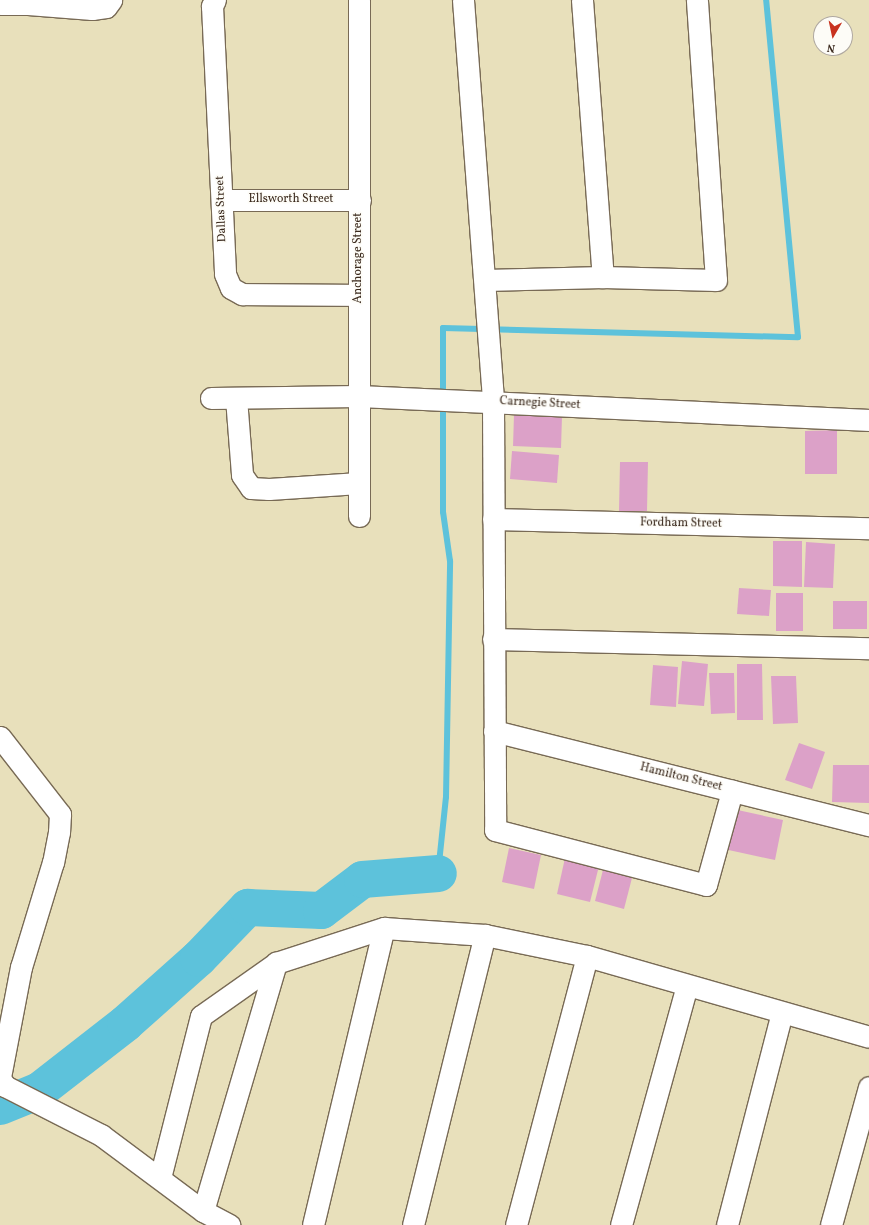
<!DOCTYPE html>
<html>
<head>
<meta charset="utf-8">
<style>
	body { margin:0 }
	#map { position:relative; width:869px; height:1225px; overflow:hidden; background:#e8e0bb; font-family:Vollkorn,serif }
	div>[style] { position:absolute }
	.stream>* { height:6px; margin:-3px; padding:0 3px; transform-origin:3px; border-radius:3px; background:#5dc2db }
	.river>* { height:37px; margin:-18.5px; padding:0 18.5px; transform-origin:18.5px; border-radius:18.5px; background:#5dc2db }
	.building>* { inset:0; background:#dca1c8 }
	.roads { filter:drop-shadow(1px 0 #786a55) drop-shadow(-1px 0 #786a55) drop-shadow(0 1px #786a55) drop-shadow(0 -1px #786a55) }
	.minor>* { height:21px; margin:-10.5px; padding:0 10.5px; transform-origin:10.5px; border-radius:10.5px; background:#fff }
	span { translate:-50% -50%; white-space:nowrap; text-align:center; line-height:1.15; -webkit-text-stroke:3px #fdfcf7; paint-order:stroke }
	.street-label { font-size:12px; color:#3b2a1e }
	.north { position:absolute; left:813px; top:16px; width:40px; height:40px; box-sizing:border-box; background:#fdfcf7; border:1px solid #afa8a0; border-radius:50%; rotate:189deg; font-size:11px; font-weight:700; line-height:16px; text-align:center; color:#3b2a1e }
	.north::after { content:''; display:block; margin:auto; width:14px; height:18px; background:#c8321e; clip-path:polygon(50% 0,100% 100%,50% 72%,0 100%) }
</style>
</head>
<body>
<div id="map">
	<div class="stream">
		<div style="left:438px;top:873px;width:76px;rotate:-84deg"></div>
		<div style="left:446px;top:797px;width:236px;rotate:-89deg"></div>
		<div style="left:450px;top:561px;width:49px;rotate:-98.1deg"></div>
		<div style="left:443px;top:512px;width:184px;rotate:-90deg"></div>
		<div style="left:443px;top:328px;width:355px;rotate:1.5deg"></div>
		<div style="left:798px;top:337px;width:339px;rotate:-95.4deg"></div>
	</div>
	<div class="river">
		<div style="left:0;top:1106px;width:42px;rotate:-22.3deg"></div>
		<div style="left:39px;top:1090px;width:109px;rotate:-37.9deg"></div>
		<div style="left:125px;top:1023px;width:98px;rotate:-41.7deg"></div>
		<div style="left:198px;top:958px;width:71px;rotate:-46.1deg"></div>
		<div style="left:247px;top:907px;width:74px;rotate:2.3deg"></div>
		<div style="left:321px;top:910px;width:51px;rotate:-37.1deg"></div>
		<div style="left:362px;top:879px;width:76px;rotate:-4.5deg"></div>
	</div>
	<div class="building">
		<div style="clip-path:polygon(514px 415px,562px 416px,561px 448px,513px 446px)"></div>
		<div style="clip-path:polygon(837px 430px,837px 474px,805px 474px,805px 431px)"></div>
		<div style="clip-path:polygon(512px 451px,559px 455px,557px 483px,510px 479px)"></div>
		<div style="clip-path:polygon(620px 462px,648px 462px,647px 511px,619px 511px)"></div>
		<div style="clip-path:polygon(773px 541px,802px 541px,802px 587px,773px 586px)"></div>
		<div style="clip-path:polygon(806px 542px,835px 544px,833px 588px,804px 587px)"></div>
		<div style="clip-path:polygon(739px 588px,771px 590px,769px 616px,737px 614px)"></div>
		<div style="clip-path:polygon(776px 593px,803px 593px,803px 631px,776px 631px)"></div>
		<div style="clip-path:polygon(833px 601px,867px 601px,867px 629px,833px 629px)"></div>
		<div style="clip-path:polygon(682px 661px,708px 664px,704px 706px,678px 704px)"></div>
		<div style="clip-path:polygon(737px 664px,762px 664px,763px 720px,737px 720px)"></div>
		<div style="clip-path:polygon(653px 665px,678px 667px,676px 707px,650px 705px)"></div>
		<div style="clip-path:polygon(709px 673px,734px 673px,735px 713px,711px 714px)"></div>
		<div style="clip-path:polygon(771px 676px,796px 676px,798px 723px,773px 724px)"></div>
		<div style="clip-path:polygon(799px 743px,825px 752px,812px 789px,785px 780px)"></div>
		<div style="clip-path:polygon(833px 765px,869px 765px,869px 803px,832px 802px)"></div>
		<div style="clip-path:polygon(733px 809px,783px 820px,775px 860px,724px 849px)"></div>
		<div style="clip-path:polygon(509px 848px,541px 855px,534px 889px,502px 882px)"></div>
		<div style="clip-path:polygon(565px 858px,599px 866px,590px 902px,557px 894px)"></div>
		<div style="clip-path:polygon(604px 866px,633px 874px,624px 909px,595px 901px)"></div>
	</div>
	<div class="roads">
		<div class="minor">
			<div style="left:215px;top:0;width:7px;rotate:117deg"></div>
			<div style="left:212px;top:6px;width:268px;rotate:87.2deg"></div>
			<div style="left:225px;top:274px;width:15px;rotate:67deg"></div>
			<div style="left:231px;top:288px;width:13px;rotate:29deg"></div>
			<div style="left:242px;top:294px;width:117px;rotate:0.5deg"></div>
			<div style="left:463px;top:0;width:403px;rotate:85.7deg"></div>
			<div style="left:493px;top:402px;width:428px;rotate:89.7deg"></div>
			<div style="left:495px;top:830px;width:218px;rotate:14.6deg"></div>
			<div style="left:706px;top:885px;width:98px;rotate:-74.5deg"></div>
			<div style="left:582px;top:0;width:278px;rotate:85.7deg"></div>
			<div style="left:0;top:4px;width:28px"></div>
			<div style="left:28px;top:4px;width:64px;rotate:4.5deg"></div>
			<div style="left:92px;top:9px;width:14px;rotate:-8deg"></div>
			<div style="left:106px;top:7px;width:9px;rotate:-54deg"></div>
			<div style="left:222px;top:200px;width:138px"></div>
			<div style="left:485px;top:280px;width:118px;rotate:-1.5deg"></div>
			<div style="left:603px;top:277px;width:113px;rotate:1.5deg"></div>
			<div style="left:716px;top:280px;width:281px;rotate:-93.9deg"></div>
			<div style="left:211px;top:398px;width:148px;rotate:-0.8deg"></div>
			<div style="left:359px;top:396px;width:511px;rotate:2.69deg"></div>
			<div style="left:236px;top:398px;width:77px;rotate:85.5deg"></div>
			<div style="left:242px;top:475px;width:16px;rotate:55deg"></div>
			<div style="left:251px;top:488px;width:18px;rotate:3deg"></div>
			<div style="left:269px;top:489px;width:90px;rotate:-3.8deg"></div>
			<div style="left:359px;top:516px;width:516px;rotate:-90deg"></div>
			<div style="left:493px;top:519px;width:376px;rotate:1.4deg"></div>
			<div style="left:493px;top:639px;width:376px;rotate:1.4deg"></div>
			<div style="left:494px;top:731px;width:387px;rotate:14.1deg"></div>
			<div style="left:0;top:737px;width:98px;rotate:52.1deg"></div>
			<div style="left:60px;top:814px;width:18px;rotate:93deg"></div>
			<div style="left:59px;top:832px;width:31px;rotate:101deg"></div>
			<div style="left:53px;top:862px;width:110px;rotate:106.9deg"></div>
			<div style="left:21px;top:967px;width:112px;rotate:100.8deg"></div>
			<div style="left:0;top:1079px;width:9px;rotate:54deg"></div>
			<div style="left:5px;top:1086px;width:108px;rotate:27deg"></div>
			<div style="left:101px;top:1135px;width:127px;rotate:36.7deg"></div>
			<div style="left:203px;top:1211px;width:30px;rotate:28deg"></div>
			<div style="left:160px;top:1178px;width:167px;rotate:-75.8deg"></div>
			<div style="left:201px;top:1016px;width:92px;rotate:-35.2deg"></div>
			<div style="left:276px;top:963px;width:114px;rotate:-18deg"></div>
			<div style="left:384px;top:928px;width:101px;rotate:4deg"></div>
			<div style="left:485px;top:935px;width:104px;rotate:11.6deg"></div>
			<div style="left:587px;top:956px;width:293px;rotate:16deg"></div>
			<div style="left:203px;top:1211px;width:259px;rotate:-73.6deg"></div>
			<div style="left:313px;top:1225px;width:305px;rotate:-76.6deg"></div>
			<div style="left:413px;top:1225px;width:299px;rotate:-76.1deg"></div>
			<div style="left:516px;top:1225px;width:278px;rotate:-75.2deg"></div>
			<div style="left:621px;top:1225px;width:248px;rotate:-74.6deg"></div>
			<div style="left:727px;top:1225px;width:219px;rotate:-75.5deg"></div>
			<div style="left:831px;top:1225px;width:143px;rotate:-74.6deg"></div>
		</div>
	</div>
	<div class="street-label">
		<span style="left:291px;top:200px">Ellsworth Street</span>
		<span style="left:222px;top:209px;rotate:-92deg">Dallas Street</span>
		<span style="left:359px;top:258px;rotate:-90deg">Anchorage Street</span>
		<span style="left:540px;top:404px;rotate:3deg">Carnegie Street</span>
		<span style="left:681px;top:524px;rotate:1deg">Fordham Street</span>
		<span style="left:681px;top:778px;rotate:14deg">Hamilton Street</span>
	</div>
	<div class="north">N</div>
</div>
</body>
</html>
